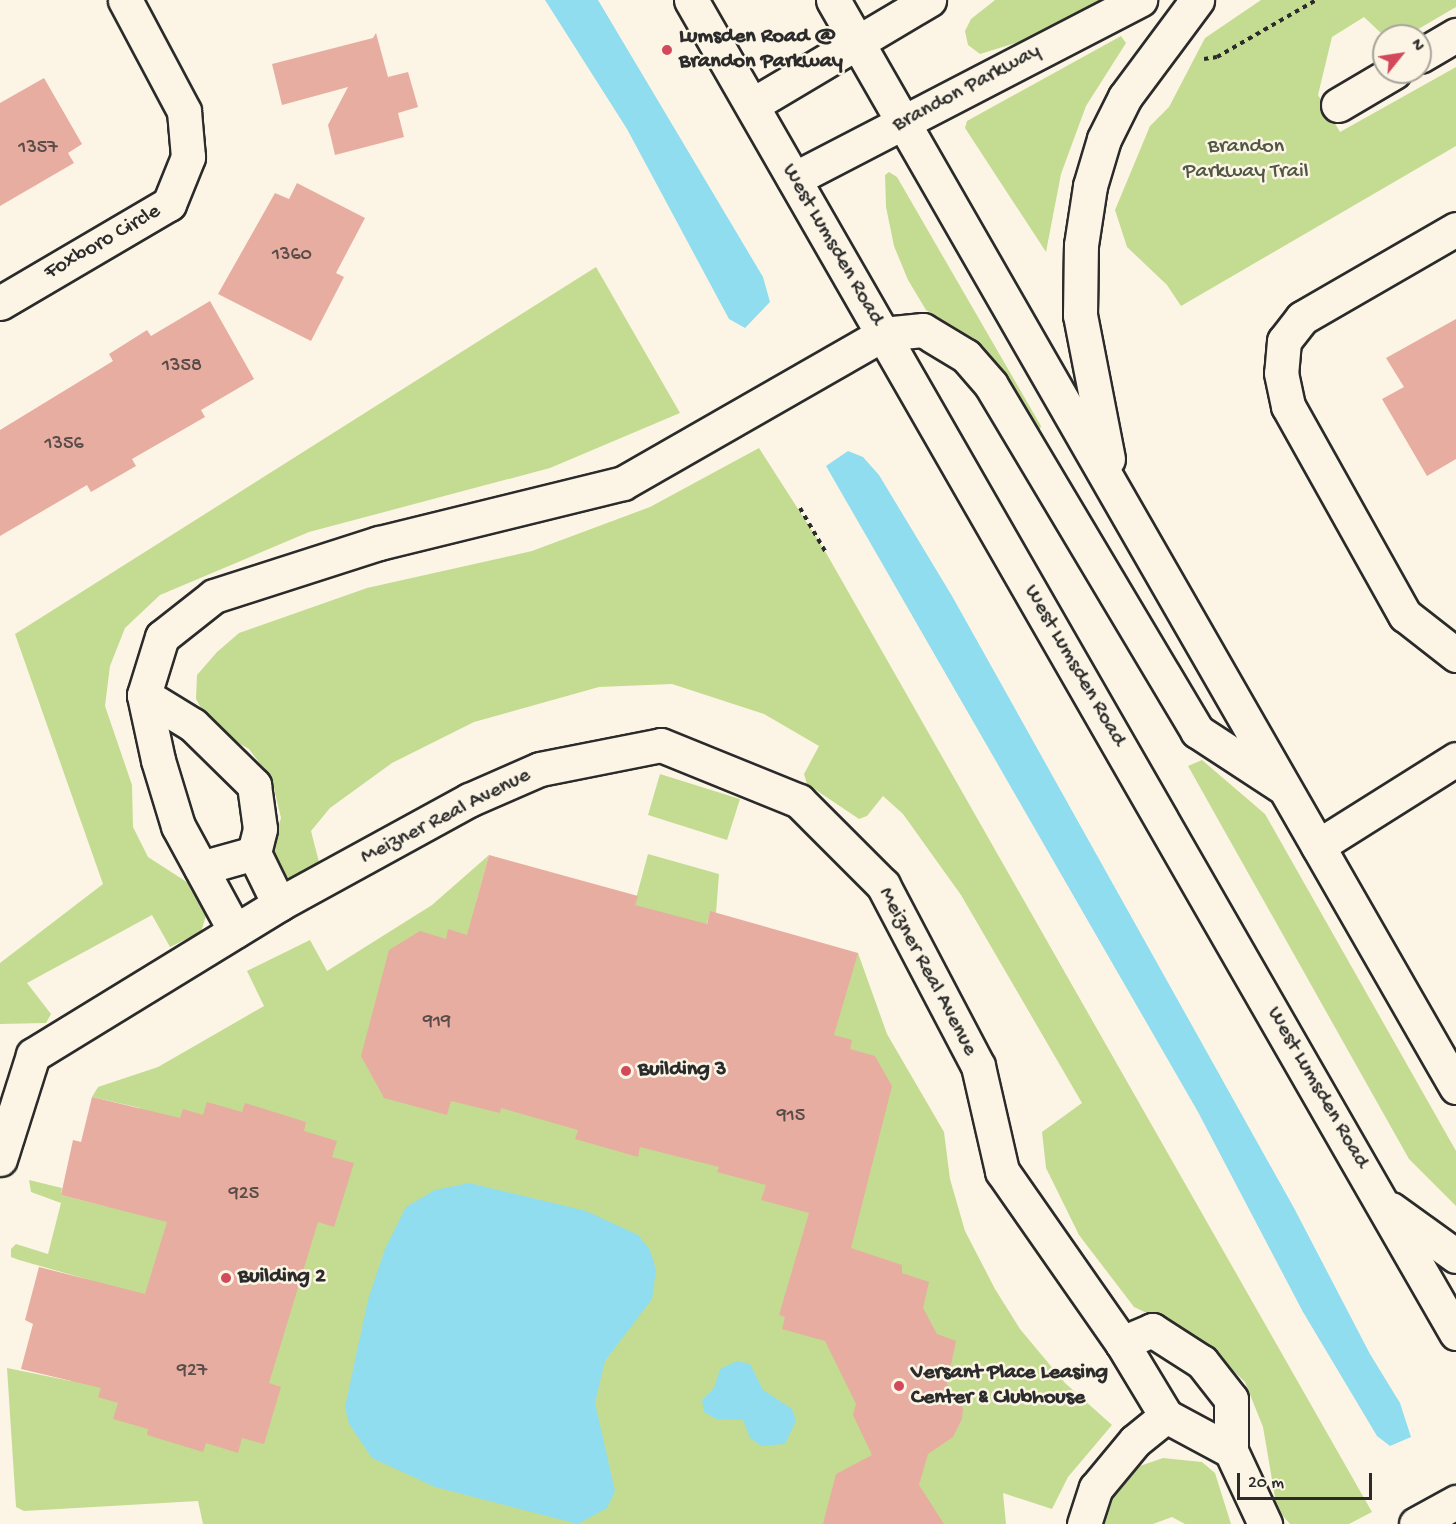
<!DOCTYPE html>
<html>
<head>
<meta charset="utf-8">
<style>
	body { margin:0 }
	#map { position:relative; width:1456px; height:1524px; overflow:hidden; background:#fcf5e5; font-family:"Gochi Hand",sans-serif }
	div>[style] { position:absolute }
	.green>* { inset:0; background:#c4dc92 }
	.water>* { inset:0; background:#8fddef }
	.building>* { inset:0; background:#e6ada0 }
	.path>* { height:4px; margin-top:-2px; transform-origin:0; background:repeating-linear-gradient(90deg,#2b2b2b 0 4.5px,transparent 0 9px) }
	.roads { filter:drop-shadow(2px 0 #2b2b2b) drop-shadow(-2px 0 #2b2b2b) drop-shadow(0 2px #2b2b2b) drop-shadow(0 -2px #2b2b2b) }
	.minor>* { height:33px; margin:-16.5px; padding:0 16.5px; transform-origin:16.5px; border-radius:16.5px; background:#fcf5e5 }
	.major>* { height:33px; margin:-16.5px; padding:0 16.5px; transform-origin:16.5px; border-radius:16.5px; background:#fcf5e5 }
	.dots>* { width:16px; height:16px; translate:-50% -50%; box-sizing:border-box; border:3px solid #fcf5e5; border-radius:50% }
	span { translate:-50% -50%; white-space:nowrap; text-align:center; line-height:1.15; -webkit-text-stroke:5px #fcf5e5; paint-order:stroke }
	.number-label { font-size:20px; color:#5a4c48 }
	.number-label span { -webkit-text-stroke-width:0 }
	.poi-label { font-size:22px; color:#2b2b2b; font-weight:700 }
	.left { translate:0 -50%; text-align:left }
	.street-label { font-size:22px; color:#2b2b2b }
	.park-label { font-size:22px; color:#515745 }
	.north { position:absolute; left:1372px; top:24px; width:60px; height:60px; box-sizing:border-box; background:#fcf5e5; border:2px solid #a8a49b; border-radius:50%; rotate:60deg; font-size:16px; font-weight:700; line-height:24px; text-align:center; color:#2b2b2b }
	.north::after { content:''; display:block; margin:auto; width:21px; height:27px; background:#d1495b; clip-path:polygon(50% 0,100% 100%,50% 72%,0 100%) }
	.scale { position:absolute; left:1237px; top:1473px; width:135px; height:27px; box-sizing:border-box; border:3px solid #2b2b2b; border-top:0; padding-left:8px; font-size:18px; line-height:21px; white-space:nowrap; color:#2b2b2b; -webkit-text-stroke:4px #fcf5e5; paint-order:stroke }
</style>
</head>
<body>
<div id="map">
	<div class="green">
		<div style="clip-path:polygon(995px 0,1102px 0,1044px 34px,980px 54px,968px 45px,965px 31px,971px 19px)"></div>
		<div style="clip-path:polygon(1261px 0,1456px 0,1456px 7px,1415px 31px,1382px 34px,1364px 17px,1332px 37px,1318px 95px,1340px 132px,1456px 67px,1456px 146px,1181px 306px,1167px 285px,1127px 247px,1115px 210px,1150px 126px,1169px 107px,1205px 38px)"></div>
		<div style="clip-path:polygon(1121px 36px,1126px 43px,1086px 106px,1061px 174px,1046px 252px,965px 128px,967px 121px)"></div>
		<div style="clip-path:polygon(889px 172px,897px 177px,1041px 426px,1039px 432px,996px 363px,975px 339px,926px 310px,908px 280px,894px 246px,886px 207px,885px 175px)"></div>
		<div style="clip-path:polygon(596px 267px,680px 413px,550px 468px,309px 532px,160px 595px,125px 628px,110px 666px,105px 706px,132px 785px,133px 827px,148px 857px,196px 888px,208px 909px,201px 932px,170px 947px,152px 915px,27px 983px,51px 1014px,46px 1023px,0 1024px,0 963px,103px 884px,15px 634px)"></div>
		<div style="clip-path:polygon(759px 448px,825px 551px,1372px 1512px,1349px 1524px,1290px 1524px,1277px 1509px,1263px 1427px,1245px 1382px,1198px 1337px,1134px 1307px,1079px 1235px,1046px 1168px,1042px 1132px,1082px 1103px,961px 895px,903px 814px,883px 796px,867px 816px,859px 819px,807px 784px,804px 774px,819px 746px,764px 714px,672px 684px,599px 687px,474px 722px,392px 763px,330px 808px,311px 831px,319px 862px,312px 873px,292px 879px,277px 873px,271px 851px,281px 818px,272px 780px,249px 749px,212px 728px,196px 699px,197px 675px,217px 652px,239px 633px,367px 588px,532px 551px,650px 507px)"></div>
		<div style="clip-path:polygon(1202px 760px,1265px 814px,1456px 1151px,1456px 1206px,1409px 1159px,1188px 766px)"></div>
		<div style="clip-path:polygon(660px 774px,740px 799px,727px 840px,648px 815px)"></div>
		<div style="clip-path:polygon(648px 854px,719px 874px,716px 913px,710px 912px,697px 958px,858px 953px,887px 1034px,944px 1132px,950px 1179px,965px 1231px,995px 1289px,1020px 1329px,1065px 1383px,1112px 1425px,1068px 1477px,1052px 1509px,1003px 1493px,1006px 1524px,203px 1524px,198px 1501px,24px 1511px,16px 1507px,7px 1368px,71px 1381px,86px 1279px,19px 1260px,11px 1257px,11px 1249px,16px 1244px,48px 1254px,61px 1203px,31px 1192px,29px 1180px,62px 1188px,61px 1195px,109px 1207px,140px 1108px,92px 1097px,98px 1087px,158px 1067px,264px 1006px,247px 971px,310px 940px,327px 971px,432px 905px,489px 855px,476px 903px,624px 943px)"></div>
		<div style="clip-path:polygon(1163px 1458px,1202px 1462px,1215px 1473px,1231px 1524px,1185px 1524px,1172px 1517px,1153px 1524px,1100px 1524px,1107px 1501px,1122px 1482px,1140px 1466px)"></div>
	</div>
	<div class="water">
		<div style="clip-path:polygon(545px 0,598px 0,763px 277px,770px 302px,745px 328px,729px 319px,627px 129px)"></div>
		<div style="clip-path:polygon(848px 451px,863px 457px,879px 475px,952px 596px,1294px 1208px,1370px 1354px,1400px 1403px,1411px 1437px,1390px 1446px,1377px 1436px,1303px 1312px,1198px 1112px,826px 466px)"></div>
		<div style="clip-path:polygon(469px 1183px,586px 1211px,638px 1235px,650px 1250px,656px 1270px,652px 1299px,605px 1361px,595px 1403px,615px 1491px,607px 1508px,578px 1524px,435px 1487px,372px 1458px,349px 1424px,345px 1407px,368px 1300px,385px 1249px,406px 1207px,435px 1190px)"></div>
		<div style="clip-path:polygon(737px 1361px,750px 1364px,763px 1390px,792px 1409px,796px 1421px,785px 1444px,761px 1446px,750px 1438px,743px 1420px,716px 1419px,704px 1412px,702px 1400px,714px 1388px,720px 1369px)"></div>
	</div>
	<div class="building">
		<div style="clip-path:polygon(376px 33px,388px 77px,408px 72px,418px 107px,398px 113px,404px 137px,335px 155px,328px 125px,348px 87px,282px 105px,272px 64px,373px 38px)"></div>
		<div style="clip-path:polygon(44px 78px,82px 144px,68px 153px,74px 163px,0 206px,0 103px)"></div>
		<div style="clip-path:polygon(297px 183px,365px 218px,336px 273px,344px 277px,311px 341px,218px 294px,275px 193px,289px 199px)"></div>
		<div style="clip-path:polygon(210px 301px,254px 379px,201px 410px,205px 417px,132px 459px,136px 466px,91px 492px,87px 485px,0 536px,0 430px,113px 361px,109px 354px,147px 330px,151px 336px)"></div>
		<div style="clip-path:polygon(1456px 319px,1456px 459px,1427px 476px,1382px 399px,1404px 387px,1386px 358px)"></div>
		<div style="clip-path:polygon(489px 855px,638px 896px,635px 905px,707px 924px,710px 911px,858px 953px,834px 1035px,852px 1040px,850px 1049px,875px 1056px,892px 1086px,851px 1248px,902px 1265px,902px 1273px,929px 1282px,923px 1308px,937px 1334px,956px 1341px,947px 1384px,963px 1408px,962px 1419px,953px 1437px,928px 1454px,919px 1485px,944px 1524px,823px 1524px,836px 1474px,872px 1455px,853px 1415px,856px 1404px,825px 1341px,782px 1329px,785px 1317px,779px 1315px,809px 1213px,761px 1200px,766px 1185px,717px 1172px,719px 1167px,640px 1147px,638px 1157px,575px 1139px,578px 1130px,501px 1108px,500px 1113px,451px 1101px,447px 1115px,384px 1098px,361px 1056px,389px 950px,420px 931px,446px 939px,448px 929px,467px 935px)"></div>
		<div style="clip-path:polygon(92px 1097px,180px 1118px,183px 1109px,203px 1115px,207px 1102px,242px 1112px,245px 1103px,306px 1122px,304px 1131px,337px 1141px,332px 1157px,354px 1163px,334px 1227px,318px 1222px,269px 1383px,281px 1387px,264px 1444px,242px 1438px,238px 1453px,206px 1443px,203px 1452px,147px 1435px,148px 1429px,113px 1419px,118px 1403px,98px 1397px,101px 1388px,21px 1369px,33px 1324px,25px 1320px,39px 1267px,145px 1294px,167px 1222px,61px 1195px,73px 1140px,81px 1142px)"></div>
	</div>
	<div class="path">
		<div style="left:1204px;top:59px;width:13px;rotate:-9deg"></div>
		<div style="left:1217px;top:57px;width:114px;rotate:-29.9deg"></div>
		<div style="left:800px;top:508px;width:50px;rotate:59.8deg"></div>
	</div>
	<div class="roads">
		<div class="minor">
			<div style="left:1420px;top:56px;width:42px;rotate:-30.3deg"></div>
			<div style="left:1338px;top:105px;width:65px;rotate:-30.5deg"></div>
			<div style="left:1456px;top:229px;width:178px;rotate:150deg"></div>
			<div style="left:1302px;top:318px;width:29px;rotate:128deg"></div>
			<div style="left:1284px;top:341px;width:32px;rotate:95deg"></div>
			<div style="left:1281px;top:373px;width:34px;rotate:78deg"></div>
			<div style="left:1288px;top:406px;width:240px;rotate:60.8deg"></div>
			<div style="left:1405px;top:615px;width:65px;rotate:38.1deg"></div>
			<div style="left:0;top:303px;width:196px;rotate:-30.4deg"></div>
			<div style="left:169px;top:204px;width:51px;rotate:-68deg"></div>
			<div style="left:188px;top:157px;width:46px;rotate:-95deg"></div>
			<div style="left:184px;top:111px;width:126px;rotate:-118deg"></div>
			<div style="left:144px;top:695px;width:57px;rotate:31.5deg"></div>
			<div style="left:193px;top:725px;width:86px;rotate:44.5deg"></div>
			<div style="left:254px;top:785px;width:44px;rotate:82.2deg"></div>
			<div style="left:260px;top:829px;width:25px;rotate:104deg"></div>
			<div style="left:254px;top:853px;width:57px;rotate:63.9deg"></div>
			<div style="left:1318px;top:846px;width:163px;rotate:-32.2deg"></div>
			<div style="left:201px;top:868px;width:55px;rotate:-15.8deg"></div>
			<div style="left:235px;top:931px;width:119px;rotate:-118.5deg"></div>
			<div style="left:178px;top:826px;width:69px;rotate:-106.9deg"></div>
			<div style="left:158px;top:760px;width:66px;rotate:-102.2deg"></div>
			<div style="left:144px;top:695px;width:61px;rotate:-72.8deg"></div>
			<div style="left:162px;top:637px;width:66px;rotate:-38.3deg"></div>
			<div style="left:214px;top:596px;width:173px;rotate:-17.8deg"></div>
			<div style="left:379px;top:543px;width:251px;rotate:-13.8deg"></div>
			<div style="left:623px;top:483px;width:300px;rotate:-29.8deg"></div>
			<div style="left:0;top:1159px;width:109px;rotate:-72.4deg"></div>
			<div style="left:33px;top:1055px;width:289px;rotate:-31.5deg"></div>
			<div style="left:279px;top:904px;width:217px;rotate:-28.7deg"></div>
			<div style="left:469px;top:800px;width:77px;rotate:-23.6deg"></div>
			<div style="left:540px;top:769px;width:123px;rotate:-11.2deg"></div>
			<div style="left:661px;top:745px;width:149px;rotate:22.1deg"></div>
			<div style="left:799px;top:801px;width:119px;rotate:45deg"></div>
			<div style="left:883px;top:885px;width:204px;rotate:62.3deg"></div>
			<div style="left:978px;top:1066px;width:108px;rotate:77.1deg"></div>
			<div style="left:1002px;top:1171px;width:210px;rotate:55.1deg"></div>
			<div style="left:1122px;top:1343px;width:33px;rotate:-23deg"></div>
			<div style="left:1152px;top:1330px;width:59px;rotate:32.6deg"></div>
			<div style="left:1202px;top:1362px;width:47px;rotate:51.9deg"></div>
			<div style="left:1231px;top:1399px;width:52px;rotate:90deg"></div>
			<div style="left:1231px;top:1451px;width:81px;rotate:65deg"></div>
			<div style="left:1122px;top:1343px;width:85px;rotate:58.9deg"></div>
			<div style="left:1166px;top:1416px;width:74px;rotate:28.3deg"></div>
			<div style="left:1084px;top:1524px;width:38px;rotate:-72deg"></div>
			<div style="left:1096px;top:1488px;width:61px;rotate:-50.3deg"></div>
			<div style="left:1135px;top:1441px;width:40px;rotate:-39deg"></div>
			<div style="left:1416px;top:1524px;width:46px;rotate:-28.8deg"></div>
		</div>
		<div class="major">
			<div style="left:691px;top:0;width:1537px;rotate:60.15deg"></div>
			<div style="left:833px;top:0;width:1253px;rotate:60.18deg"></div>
			<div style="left:752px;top:105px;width:206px;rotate:-30.7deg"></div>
			<div style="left:794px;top:179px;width:390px;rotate:-27.4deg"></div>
			<div style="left:883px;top:334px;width:40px;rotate:-5.7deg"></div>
			<div style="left:923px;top:330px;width:50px;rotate:31.2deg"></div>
			<div style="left:966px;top:356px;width:38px;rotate:49deg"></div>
			<div style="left:991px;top:385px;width:403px;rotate:59.2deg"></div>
			<div style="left:1197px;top:731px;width:100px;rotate:33.2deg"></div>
			<div style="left:1108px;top:459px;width:147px;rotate:-101deg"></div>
			<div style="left:1080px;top:315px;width:70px;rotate:-89.2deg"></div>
			<div style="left:1081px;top:245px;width:60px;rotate:-81.3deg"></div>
			<div style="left:1090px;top:186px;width:49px;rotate:-73.4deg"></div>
			<div style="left:1104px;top:139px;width:47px;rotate:-63.4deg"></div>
			<div style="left:1125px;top:97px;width:121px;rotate:-53.4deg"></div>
			<div style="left:1391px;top:1209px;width:80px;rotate:35.9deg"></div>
		</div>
	</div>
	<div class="dots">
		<div style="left:667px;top:50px;background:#d1495b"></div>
		<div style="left:626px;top:1071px;background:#d1495b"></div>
		<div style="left:226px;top:1278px;background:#d1495b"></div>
		<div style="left:899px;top:1386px;background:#d1495b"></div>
	</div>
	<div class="number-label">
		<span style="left:38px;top:148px">1357</span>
		<span style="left:292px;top:255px">1360</span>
		<span style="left:182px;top:366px">1358</span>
		<span style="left:64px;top:444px">1356</span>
		<span style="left:437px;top:1022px">919</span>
		<span style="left:791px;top:1116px">915</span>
		<span style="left:244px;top:1194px">925</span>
		<span style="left:192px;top:1371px">927</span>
	</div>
	<div class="poi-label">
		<span class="left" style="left:679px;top:50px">Lumsden Road @<br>Brandon Parkway</span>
		<span class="left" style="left:638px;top:1071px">Building 3</span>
		<span class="left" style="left:238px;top:1278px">Building 2</span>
		<span class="left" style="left:911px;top:1386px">Versant Place Leasing<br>Center &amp; Clubhouse</span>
	</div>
	<div class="street-label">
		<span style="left:967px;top:89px;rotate:-28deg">Brandon Parkway</span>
		<span style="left:103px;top:243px;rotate:-30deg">Foxboro Circle</span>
		<span style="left:832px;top:245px;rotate:60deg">West Lumsden Road</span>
		<span style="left:1074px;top:666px;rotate:60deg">West Lumsden Road</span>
		<span style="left:446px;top:817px;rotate:-27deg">Meizner Real Avenue</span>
		<span style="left:927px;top:972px;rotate:62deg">Meizner Real Avenue</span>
		<span style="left:1317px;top:1088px;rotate:60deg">West Lumsden Road</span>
	</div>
	<div class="park-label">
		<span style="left:1246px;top:160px">Brandon<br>Parkway Trail</span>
	</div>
	<div class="north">N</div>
	<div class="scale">20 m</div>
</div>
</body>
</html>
